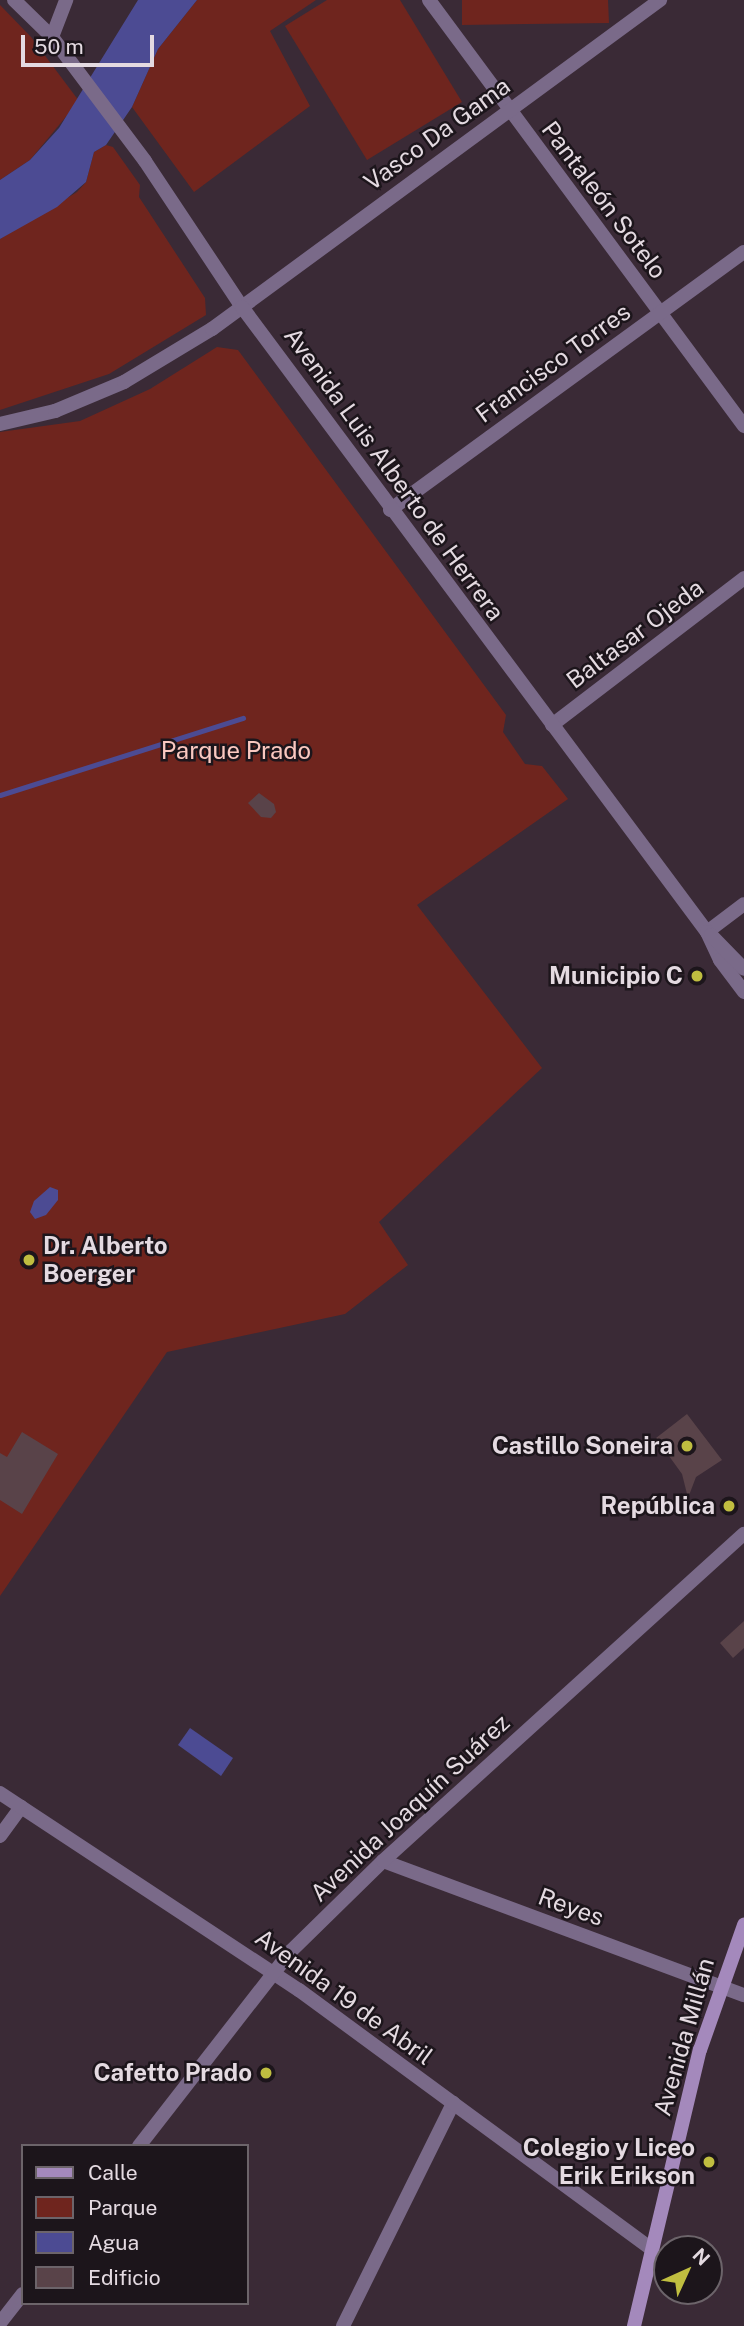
<!DOCTYPE html>
<html>
<head>
<meta charset="utf-8">
<style>
	body { margin:0 }
	#map { position:relative; width:744px; height:2326px; overflow:hidden; background:#3a2a36; font-family:"Public Sans",sans-serif }
	div>[style] { position:absolute }
	.green>* { inset:0; background:#6f251e }
	.water>* { inset:0; background:#4c4b93 }
	.stream>* { height:5px; margin:-2.5px; padding:0 2.5px; transform-origin:2.5px; border-radius:2.5px; background:#4c4b93 }
	.building>* { inset:0; background:#594349 }
	.minor>* { height:14px; margin:-7px; padding:0 7px; transform-origin:7px; border-radius:7px; background:#7a6a89 }
	.tertiary>* { height:14px; margin:-7px; padding:0 7px; transform-origin:7px; border-radius:7px; background:#7a6a89 }
	.secondary>* { height:14px; margin:-7px; padding:0 7px; transform-origin:7px; border-radius:7px; background:#a489bc }
	.dots>* { width:19px; height:19px; translate:-50% -50%; box-sizing:border-box; border:4px solid #1c151b; border-radius:50% }
	span { translate:-50% -50%; white-space:nowrap; text-align:center; line-height:1.15; -webkit-text-stroke:5px #1c151b; paint-order:stroke }
	.street-label { font-size:24px; color:#e4dae1 }
	.park-label { font-size:24px; color:#fac8c0 }
	.poi-label { font-size:24px; color:#e4dae1; font-weight:700 }
	.right { translate:-100% -50%; text-align:right }
	.left { translate:0 -50%; text-align:left }
	.legend { position:absolute; left:21px; top:2144px; width:228px; height:161px; box-sizing:border-box; background:#1c151b; border:2px solid #6c646a; margin:0; padding:9px 12px; list-style:none; font-size:21px; color:#e4dae1 }
	.legend li { display:flex; align-items:center; gap:14px; height:35px }
	.legend b { width:35px; border:2px solid #6c646a }
	.north { position:absolute; left:653px; top:2235px; width:70px; height:70px; box-sizing:border-box; background:#1c151b; border:2px solid #6c646a; border-radius:50%; rotate:45deg; font-size:19px; font-weight:700; line-height:28px; text-align:center; color:#e4dae1 }
	.north::after { content:''; display:block; margin:auto; width:24px; height:32px; background:#c0be40; clip-path:polygon(50% 0,100% 100%,50% 72%,0 100%) }
	.scale { position:absolute; left:21px; top:35px; width:133px; height:32px; box-sizing:border-box; border:4px solid #e4dae1; border-top:0; padding-left:9px; font-size:21px; line-height:24px; white-space:nowrap; color:#e4dae1; -webkit-text-stroke:5px #1c151b; paint-order:stroke }
</style>
</head>
<body>
<div id="map">
	<div class="green">
		<div style="clip-path:polygon(197px 0,316px 0,270px 31px,310px 106px,194px 192px,132px 107px,158px 49px)"></div>
		<div style="clip-path:polygon(327px 0,400px 0,462px 102px,367px 160px,285px 26px)"></div>
		<div style="clip-path:polygon(462px 0,608px 0,609px 23px,462px 25px)"></div>
		<div style="clip-path:polygon(0 5px,31px 37px,79px 101px,30px 160px,0 180px)"></div>
		<div style="clip-path:polygon(106px 145px,113px 147px,140px 185px,139px 197px,205px 298px,206px 315px,109px 374px,0 410px,0 239px,77px 192px,86px 182px,94px 152px)"></div>
		<div style="clip-path:polygon(217px 347px,238px 350px,506px 715px,503px 732px,525px 764px,542px 766px,568px 799px,417px 905px,542px 1068px,379px 1222px,408px 1265px,345px 1314px,167px 1352px,0 1596px,0 432px,80px 421px,150px 389px)"></div>
	</div>
	<div class="water">
		<div style="clip-path:polygon(138px 0,197px 0,158px 49px,132px 107px,106px 145px,94px 152px,86px 182px,57px 207px,0 239px,0 180px,30px 160px,59px 128px)"></div>
		<div style="clip-path:polygon(50px 1187px,58px 1190px,58px 1200px,46px 1215px,35px 1219px,30px 1212px,34px 1201px)"></div>
		<div style="clip-path:polygon(190px 1728px,233px 1758px,221px 1776px,178px 1745px)"></div>
	</div>
	<div class="stream">
		<div style="left:0;top:795px;width:255px;rotate:-17.6deg"></div>
	</div>
	<div class="building">
		<div style="clip-path:polygon(259px 793px,274px 804px,276px 812px,271px 818px,261px 817px,248px 803px)"></div>
		<div style="clip-path:polygon(687px 1414px,722px 1460px,696px 1477px,688px 1498px,682px 1474px,656px 1438px)"></div>
		<div style="clip-path:polygon(22px 1432px,58px 1454px,22px 1514px,0 1500px,0 1453px,7px 1457px)"></div>
		<div style="clip-path:polygon(744px 1621px,744px 1648px,733px 1658px,720px 1643px)"></div>
	</div>
	<div class="minor">
		<div style="left:429px;top:0;width:530px;rotate:53.52deg"></div>
		<div style="left:0;top:424px;width:57px;rotate:-13.3deg"></div>
		<div style="left:55px;top:411px;width:75px;rotate:-22.8deg"></div>
		<div style="left:124px;top:382px;width:103px;rotate:-31.1deg"></div>
		<div style="left:212px;top:329px;width:556px;rotate:-36.29deg"></div>
		<div style="left:390px;top:510px;width:438px;rotate:-36.1deg"></div>
		<div style="left:552px;top:725px;width:242px;rotate:-37.4deg"></div>
		<div style="left:707px;top:932px;width:46px;rotate:-37.1deg"></div>
		<div style="left:0;top:1836px;width:36px;rotate:-54deg"></div>
		<div style="left:383px;top:1861px;width:385px;rotate:20.4deg"></div>
		<div style="left:343px;top:2326px;width:249px;rotate:-63.7deg"></div>
	</div>
	<div class="tertiary">
		<div style="left:14px;top:0;width:53px;rotate:44.2deg"></div>
		<div style="left:52px;top:37px;width:155px;rotate:53.1deg"></div>
		<div style="left:145px;top:161px;width:175px;rotate:56.4deg"></div>
		<div style="left:242px;top:307px;width:779px;rotate:53.35deg"></div>
		<div style="left:707px;top:932px;width:31px;rotate:65deg"></div>
		<div style="left:720px;top:960px;width:40px;rotate:53deg"></div>
		<div style="left:52px;top:37px;width:40px;rotate:-69deg"></div>
		<div style="left:711px;top:935px;width:47px;rotate:45.9deg"></div>
		<div style="left:0;top:1793px;width:358px;rotate:33.4deg"></div>
		<div style="left:299px;top:1990px;width:438px;rotate:36.3deg"></div>
		<div style="left:139px;top:2146px;width:247px;rotate:-52.1deg"></div>
		<div style="left:291px;top:1951px;width:129px;rotate:-44.4deg"></div>
		<div style="left:383px;top:1861px;width:487px;rotate:-42.2deg"></div>
		<div style="left:0;top:2323px;width:37px;rotate:-52deg"></div>
	</div>
	<div class="secondary">
		<div style="left:634px;top:2326px;width:284px;rotate:-76.6deg"></div>
		<div style="left:700px;top:2050px;width:133px;rotate:-70.6deg"></div>
	</div>
	<div class="dots">
		<div style="left:697px;top:976px;background:#c0be40"></div>
		<div style="left:29px;top:1260px;background:#c0be40"></div>
		<div style="left:687px;top:1446px;background:#c0be40"></div>
		<div style="left:729px;top:1506px;background:#c0be40"></div>
		<div style="left:266px;top:2073px;background:#c0be40"></div>
		<div style="left:709px;top:2162px;background:#c0be40"></div>
	</div>
	<div class="street-label">
		<span style="left:437px;top:134px;rotate:-36deg">Vasco Da Gama</span>
		<span style="left:604px;top:200px;rotate:53deg">Pantaleón Sotelo</span>
		<span style="left:553px;top:363px;rotate:-36deg">Francisco Torres</span>
		<span style="left:394px;top:474px;rotate:54deg">Avenida Luis Alberto de Herrera</span>
		<span style="left:635px;top:634px;rotate:-37deg">Baltasar Ojeda</span>
		<span style="left:410px;top:1808px;rotate:-43deg">Avenida Joaquín Suárez</span>
		<span style="left:571px;top:1907px;rotate:20deg">Reyes</span>
		<span style="left:344px;top:1997px;rotate:36deg">Avenida 19 de Abril</span>
		<span style="left:684px;top:2037px;rotate:-74deg">Avenida Millán</span>
	</div>
	<div class="park-label">
		<span style="left:236px;top:751px">Parque Prado</span>
	</div>
	<div class="poi-label">
		<span class="right" style="left:683px;top:976px">Municipio C</span>
		<span class="left" style="left:43px;top:1260px">Dr. Alberto<br>Boerger</span>
		<span class="right" style="left:673px;top:1446px">Castillo Soneira</span>
		<span class="right" style="left:715px;top:1506px">República</span>
		<span class="right" style="left:252px;top:2073px">Cafetto Prado</span>
		<span class="right" style="left:695px;top:2162px">Colegio y Liceo<br>Erik Erikson</span>
	</div>
	<ul class="legend">
	<li><b style="height:9px;background:#a489bc"></b>Calle</li>
	<li><b style="height:19px;background:#6f251e"></b>Parque</li>
	<li><b style="height:19px;background:#4c4b93"></b>Agua</li>
	<li><b style="height:19px;background:#594349"></b>Edificio</li>
	</ul>
	<div class="north">N</div>
	<div class="scale">50 m</div>
</div>
</body>
</html>
